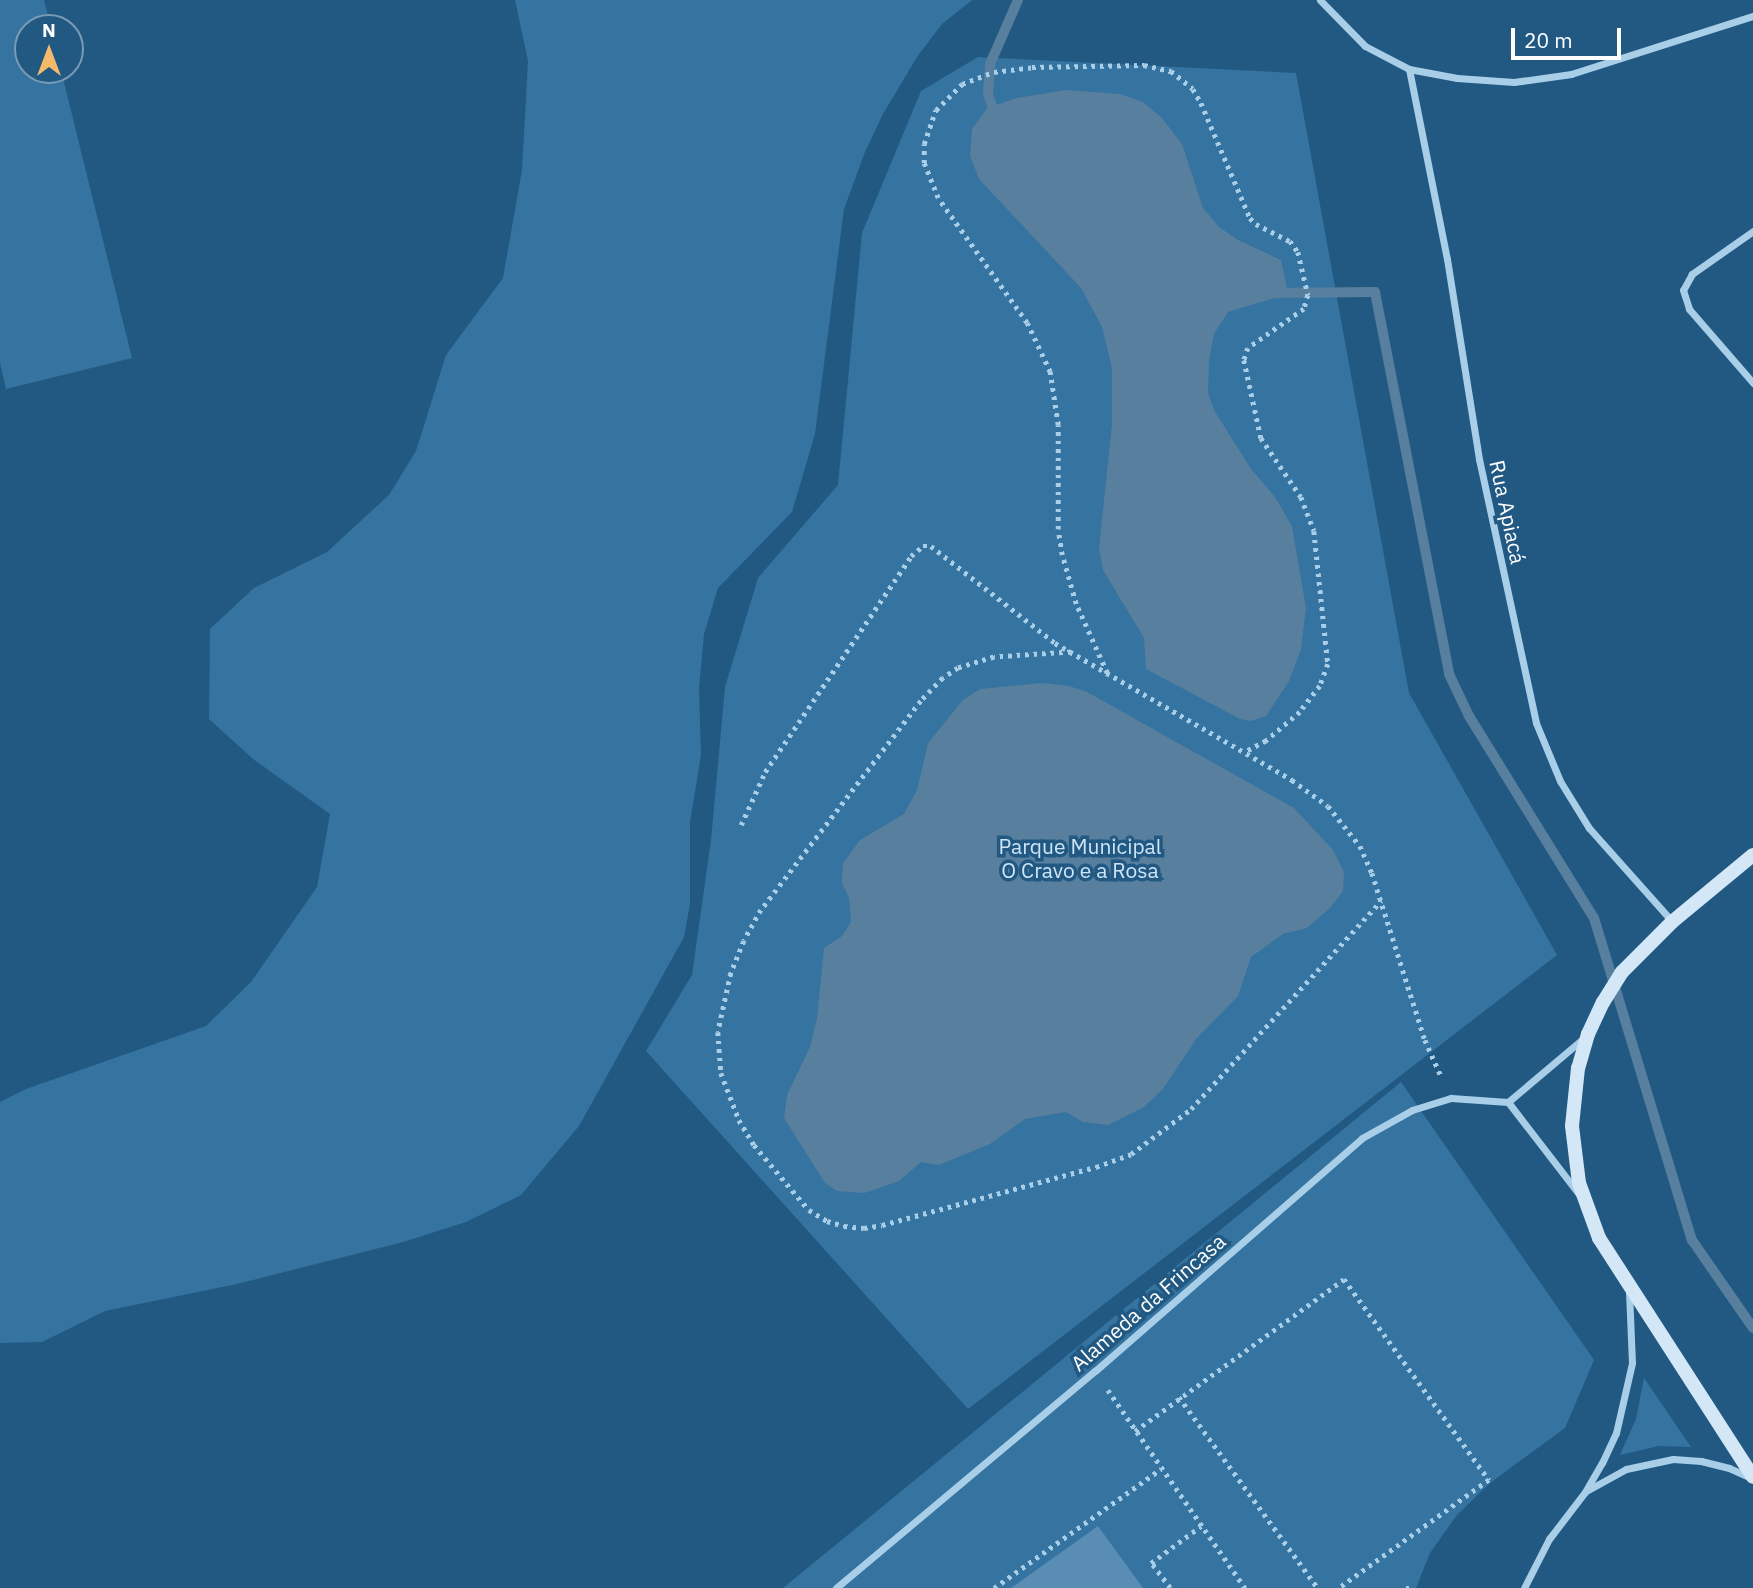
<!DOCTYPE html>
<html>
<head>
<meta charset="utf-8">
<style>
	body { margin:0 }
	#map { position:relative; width:1753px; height:1588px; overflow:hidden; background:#215983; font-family:"IBM Plex Sans",sans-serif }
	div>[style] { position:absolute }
	.green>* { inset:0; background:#3573a0 }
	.water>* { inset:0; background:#587f9d }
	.stream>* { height:10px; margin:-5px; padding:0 5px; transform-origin:5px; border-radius:5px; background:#587f9d }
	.building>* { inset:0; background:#5a8db3 }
	.path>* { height:4.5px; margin-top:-2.25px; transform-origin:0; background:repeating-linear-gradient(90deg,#a9cee8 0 3.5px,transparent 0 8.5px) }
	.minor>* { height:7px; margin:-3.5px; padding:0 3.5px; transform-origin:3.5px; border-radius:3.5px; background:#a9cee8 }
	.secondary>* { height:14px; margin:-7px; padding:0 7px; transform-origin:7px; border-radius:7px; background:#d4e7f7 }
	span { translate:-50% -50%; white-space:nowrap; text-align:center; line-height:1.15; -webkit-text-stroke:7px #215983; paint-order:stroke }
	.street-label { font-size:21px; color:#fff }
	.park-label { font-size:21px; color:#cde5f6 }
	.north { position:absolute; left:14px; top:14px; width:70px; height:70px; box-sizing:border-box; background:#215983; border:2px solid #7a9bb5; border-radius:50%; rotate:0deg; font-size:19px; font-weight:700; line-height:28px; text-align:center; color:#fff }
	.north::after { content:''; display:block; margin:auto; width:24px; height:32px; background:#f5bb6a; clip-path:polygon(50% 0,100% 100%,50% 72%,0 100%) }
	.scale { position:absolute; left:1511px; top:28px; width:110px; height:32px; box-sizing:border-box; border:4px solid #fff; border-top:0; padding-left:9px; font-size:21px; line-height:24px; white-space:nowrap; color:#fff; -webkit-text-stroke:5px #215983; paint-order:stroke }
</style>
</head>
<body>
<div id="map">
	<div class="green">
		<div style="clip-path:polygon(0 0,44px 0,51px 28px,28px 28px,28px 70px,61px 70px,132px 358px,6px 389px,0 363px)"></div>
		<div style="clip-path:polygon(515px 0,972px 0,942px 24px,917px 57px,883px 114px,865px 152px,844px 209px,815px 434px,792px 512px,718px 588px,704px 634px,699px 688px,701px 755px,690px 822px,690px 904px,684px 937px,579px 1126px,521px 1195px,466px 1222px,403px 1242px,237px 1284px,105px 1311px,42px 1342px,0 1343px,0 1102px,26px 1089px,206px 1026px,251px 982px,317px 887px,330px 814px,253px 759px,209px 719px,210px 629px,254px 588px,327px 552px,389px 495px,416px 451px,446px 355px,503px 278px,522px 170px,528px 61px)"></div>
		<div style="clip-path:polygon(978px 57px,1296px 73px,1409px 693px,1557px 955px,968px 1409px,646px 1051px,692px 975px,711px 840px,725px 687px,758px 578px,838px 485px,862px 233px,921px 91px)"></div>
		<div style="clip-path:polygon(1401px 1082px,1594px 1360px,1565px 1428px,1490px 1483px,1457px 1515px,1430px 1553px,1416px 1588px,783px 1588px)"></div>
		<div style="clip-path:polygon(1644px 1378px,1691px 1447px,1659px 1446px,1620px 1455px,1636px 1419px)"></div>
	</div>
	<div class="water">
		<div style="clip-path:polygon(1066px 90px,1120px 94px,1143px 102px,1161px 117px,1182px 144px,1203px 208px,1219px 227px,1238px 240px,1281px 260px,1287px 288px,1278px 297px,1228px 312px,1214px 334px,1209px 361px,1208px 393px,1214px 410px,1251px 469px,1275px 497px,1292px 526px,1306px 608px,1301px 649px,1289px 681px,1266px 716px,1251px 721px,1240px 719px,1146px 669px,1144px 638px,1103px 570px,1099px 548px,1112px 424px,1112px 368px,1102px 327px,1081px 288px,979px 179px,970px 156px,972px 129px,987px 108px,1017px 98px)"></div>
		<div style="clip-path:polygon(1042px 683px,1069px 686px,1087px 692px,1294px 808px,1333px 850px,1344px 872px,1343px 891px,1331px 907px,1307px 928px,1283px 934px,1251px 957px,1238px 996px,1197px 1038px,1163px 1089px,1144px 1107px,1108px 1125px,1083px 1122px,1066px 1112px,1025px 1119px,990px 1144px,939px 1165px,921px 1162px,899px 1181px,864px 1193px,837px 1191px,825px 1183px,784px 1118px,787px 1095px,810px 1047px,817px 1018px,824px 948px,842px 936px,851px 922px,849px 898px,842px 883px,843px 863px,860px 840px,904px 814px,917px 790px,928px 743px,963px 700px,980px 689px)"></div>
	</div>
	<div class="stream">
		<div style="left:997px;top:119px;width:27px;rotate:-110deg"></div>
		<div style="left:988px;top:94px;width:30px;rotate:-86deg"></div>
		<div style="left:990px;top:64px;width:70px;rotate:-66.4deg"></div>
		<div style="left:1270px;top:293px;width:105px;rotate:-0.5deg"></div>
		<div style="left:1375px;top:292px;width:389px;rotate:79deg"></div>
		<div style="left:1449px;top:674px;width:47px;rotate:64.5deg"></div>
		<div style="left:1469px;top:716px;width:238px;rotate:58.3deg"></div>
		<div style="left:1594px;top:918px;width:337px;rotate:73.1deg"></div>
		<div style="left:1692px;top:1240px;width:107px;rotate:55.3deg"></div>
	</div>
	<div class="building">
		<div style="clip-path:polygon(1098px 1526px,1143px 1588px,1011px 1588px)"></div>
	</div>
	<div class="path">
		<div style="left:1071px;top:652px;width:77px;rotate:176.3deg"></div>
		<div style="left:994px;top:657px;width:38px;rotate:163deg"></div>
		<div style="left:958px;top:668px;width:18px;rotate:146deg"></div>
		<div style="left:943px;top:678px;width:32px;rotate:134deg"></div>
		<div style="left:921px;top:701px;width:263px;rotate:127.4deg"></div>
		<div style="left:761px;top:910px;width:35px;rotate:119deg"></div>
		<div style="left:744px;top:941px;width:35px;rotate:112deg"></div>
		<div style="left:731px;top:973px;width:60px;rotate:102.4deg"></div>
		<div style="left:718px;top:1032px;width:41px;rotate:85.8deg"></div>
		<div style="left:721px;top:1073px;width:50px;rotate:69deg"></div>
		<div style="left:739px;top:1120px;width:29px;rotate:59deg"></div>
		<div style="left:754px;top:1145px;width:85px;rotate:49.8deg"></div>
		<div style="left:809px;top:1210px;width:21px;rotate:31deg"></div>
		<div style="left:827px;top:1221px;width:18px;rotate:16deg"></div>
		<div style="left:844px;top:1226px;width:20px;rotate:6deg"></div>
		<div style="left:864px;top:1228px;width:18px;rotate:-9deg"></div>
		<div style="left:882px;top:1225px;width:222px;rotate:-15.2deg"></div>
		<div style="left:1096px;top:1167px;width:37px;rotate:-20deg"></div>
		<div style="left:1131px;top:1154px;width:75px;rotate:-36.9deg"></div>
		<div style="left:1191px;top:1109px;width:282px;rotate:-47.6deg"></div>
		<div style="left:1107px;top:673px;width:76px;rotate:-114.2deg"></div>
		<div style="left:1076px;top:604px;width:51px;rotate:-105.9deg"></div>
		<div style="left:1062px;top:555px;width:26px;rotate:-99deg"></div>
		<div style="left:1058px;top:529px;width:104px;rotate:-90deg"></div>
		<div style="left:1058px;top:425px;width:54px;rotate:-98.6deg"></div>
		<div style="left:1050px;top:372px;width:54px;rotate:-115.1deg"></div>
		<div style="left:1027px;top:323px;width:153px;rotate:-125.5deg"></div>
		<div style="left:938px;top:198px;width:38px;rotate:-112deg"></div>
		<div style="left:924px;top:163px;width:19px;rotate:-90deg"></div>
		<div style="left:924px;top:144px;width:36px;rotate:-71deg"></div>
		<div style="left:936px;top:110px;width:37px;rotate:-45deg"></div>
		<div style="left:962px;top:84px;width:34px;rotate:-21deg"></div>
		<div style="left:994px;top:72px;width:38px;rotate:-7deg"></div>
		<div style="left:1032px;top:67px;width:112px;rotate:-1deg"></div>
		<div style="left:1144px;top:65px;width:28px;rotate:13deg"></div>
		<div style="left:1171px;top:71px;width:28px;rotate:39deg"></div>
		<div style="left:1193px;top:89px;width:16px;rotate:60deg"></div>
		<div style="left:1201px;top:103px;width:125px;rotate:66.9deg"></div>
		<div style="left:1250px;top:218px;width:8px;rotate:45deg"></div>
		<div style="left:1256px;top:224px;width:38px;rotate:27deg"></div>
		<div style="left:1290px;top:241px;width:14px;rotate:54deg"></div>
		<div style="left:1298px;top:252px;width:44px;rotate:76.9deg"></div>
		<div style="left:1308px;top:295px;width:15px;rotate:106deg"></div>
		<div style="left:1304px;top:309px;width:68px;rotate:145.1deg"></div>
		<div style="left:1248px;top:348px;width:13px;rotate:108deg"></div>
		<div style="left:1244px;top:360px;width:80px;rotate:77.7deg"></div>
		<div style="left:1261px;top:438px;width:71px;rotate:55.9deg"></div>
		<div style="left:1301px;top:497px;width:36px;rotate:69deg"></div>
		<div style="left:1314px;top:531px;width:134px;rotate:84deg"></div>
		<div style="left:1328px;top:664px;width:23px;rotate:110deg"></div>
		<div style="left:1320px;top:686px;width:33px;rotate:128deg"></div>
		<div style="left:1300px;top:712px;width:45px;rotate:139.5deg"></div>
		<div style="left:1266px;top:741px;width:24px;rotate:152deg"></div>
		<div style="left:741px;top:825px;width:58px;rotate:-65.6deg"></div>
		<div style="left:765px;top:772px;width:261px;rotate:-55.9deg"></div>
		<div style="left:911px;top:556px;width:16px;rotate:-40deg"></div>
		<div style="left:923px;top:546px;width:8px"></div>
		<div style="left:931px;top:546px;width:157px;rotate:38deg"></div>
		<div style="left:1055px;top:643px;width:274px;rotate:30deg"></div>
		<div style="left:1292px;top:780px;width:44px;rotate:35.8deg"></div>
		<div style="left:1328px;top:806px;width:51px;rotate:51.3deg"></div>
		<div style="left:1360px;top:846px;width:30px;rotate:66deg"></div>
		<div style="left:1372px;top:873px;width:175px;rotate:72.4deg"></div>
		<div style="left:1425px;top:1040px;width:42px;rotate:65.9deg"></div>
		<div style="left:1108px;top:1390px;width:241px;rotate:55.3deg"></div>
		<div style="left:1179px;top:1397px;width:236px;rotate:54deg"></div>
		<div style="left:1135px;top:1431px;width:258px;rotate:-36deg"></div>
		<div style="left:1344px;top:1279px;width:248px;rotate:54.2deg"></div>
		<div style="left:1489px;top:1480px;width:185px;rotate:144.2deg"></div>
		<div style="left:994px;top:1588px;width:205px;rotate:-35.5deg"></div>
		<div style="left:1170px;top:1588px;width:31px;rotate:-127deg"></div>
		<div style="left:1151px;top:1563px;width:62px;rotate:-36.5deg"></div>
		<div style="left:1406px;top:1588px;width:3px"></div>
	</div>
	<div class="minor">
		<div style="left:1320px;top:0;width:64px;rotate:45.6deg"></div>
		<div style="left:1365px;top:46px;width:50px;rotate:27.6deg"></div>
		<div style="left:1409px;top:69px;width:49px;rotate:10.6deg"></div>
		<div style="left:1457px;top:78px;width:57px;rotate:4deg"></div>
		<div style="left:1514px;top:82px;width:58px;rotate:-8deg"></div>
		<div style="left:1571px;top:74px;width:191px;rotate:-17.7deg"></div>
		<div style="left:1409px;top:69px;width:194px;rotate:78.7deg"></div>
		<div style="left:1447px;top:259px;width:203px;rotate:80.9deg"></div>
		<div style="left:1479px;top:459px;width:270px;rotate:77.8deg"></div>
		<div style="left:1536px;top:723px;width:63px;rotate:67.5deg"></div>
		<div style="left:1560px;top:781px;width:55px;rotate:58.3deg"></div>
		<div style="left:1589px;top:828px;width:125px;rotate:48.3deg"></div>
		<div style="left:1753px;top:231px;width:75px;rotate:144.8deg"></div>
		<div style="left:1692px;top:274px;width:18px;rotate:119deg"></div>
		<div style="left:1683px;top:290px;width:20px;rotate:72deg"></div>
		<div style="left:1689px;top:309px;width:98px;rotate:49.1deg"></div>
		<div style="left:1508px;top:1102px;width:115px;rotate:52.4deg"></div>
		<div style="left:1588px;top:1490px;width:43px;rotate:-28.9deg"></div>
		<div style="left:1626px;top:1469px;width:48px;rotate:-12deg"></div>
		<div style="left:1673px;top:1459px;width:28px;rotate:4deg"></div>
		<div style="left:1701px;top:1461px;width:29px;rotate:14deg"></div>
		<div style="left:1729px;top:1468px;width:22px;rotate:24deg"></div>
		<div style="left:836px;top:1588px;width:338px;rotate:-40deg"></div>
		<div style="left:1095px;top:1371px;width:354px;rotate:-41.1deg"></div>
		<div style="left:1362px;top:1138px;width:57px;rotate:-29.2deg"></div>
		<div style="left:1412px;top:1110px;width:41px;rotate:-17.1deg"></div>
		<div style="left:1451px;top:1098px;width:57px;rotate:4deg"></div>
		<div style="left:1508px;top:1102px;width:101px;rotate:-40.2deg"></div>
		<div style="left:1524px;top:1588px;width:55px;rotate:-63deg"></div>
		<div style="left:1549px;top:1539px;width:59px;rotate:-52.5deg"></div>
		<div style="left:1585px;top:1492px;width:34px;rotate:-60deg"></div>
		<div style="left:1602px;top:1463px;width:33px;rotate:-65deg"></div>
		<div style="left:1616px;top:1433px;width:72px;rotate:-77.1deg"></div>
		<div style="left:1632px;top:1363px;width:71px;rotate:-92.4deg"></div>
	</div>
	<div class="secondary">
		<div style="left:1753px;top:855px;width:105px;rotate:140.4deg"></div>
		<div style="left:1672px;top:922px;width:71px;rotate:135deg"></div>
		<div style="left:1622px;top:972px;width:36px;rotate:122deg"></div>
		<div style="left:1603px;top:1002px;width:35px;rotate:115deg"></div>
		<div style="left:1588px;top:1034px;width:35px;rotate:106deg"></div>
		<div style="left:1578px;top:1068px;width:58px;rotate:95.9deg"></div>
		<div style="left:1572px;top:1126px;width:57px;rotate:83deg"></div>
		<div style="left:1579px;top:1183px;width:59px;rotate:70deg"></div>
		<div style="left:1599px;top:1238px;width:284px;rotate:57.2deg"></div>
	</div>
	<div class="street-label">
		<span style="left:1508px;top:512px;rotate:78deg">Rua Apiacá</span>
		<span style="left:1148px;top:1302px;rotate:-41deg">Alameda da Frincasa</span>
	</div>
	<div class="park-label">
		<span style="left:1080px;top:858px">Parque Municipal<br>O Cravo e a Rosa</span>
	</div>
	<div class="north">N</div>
	<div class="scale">20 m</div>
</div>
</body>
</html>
